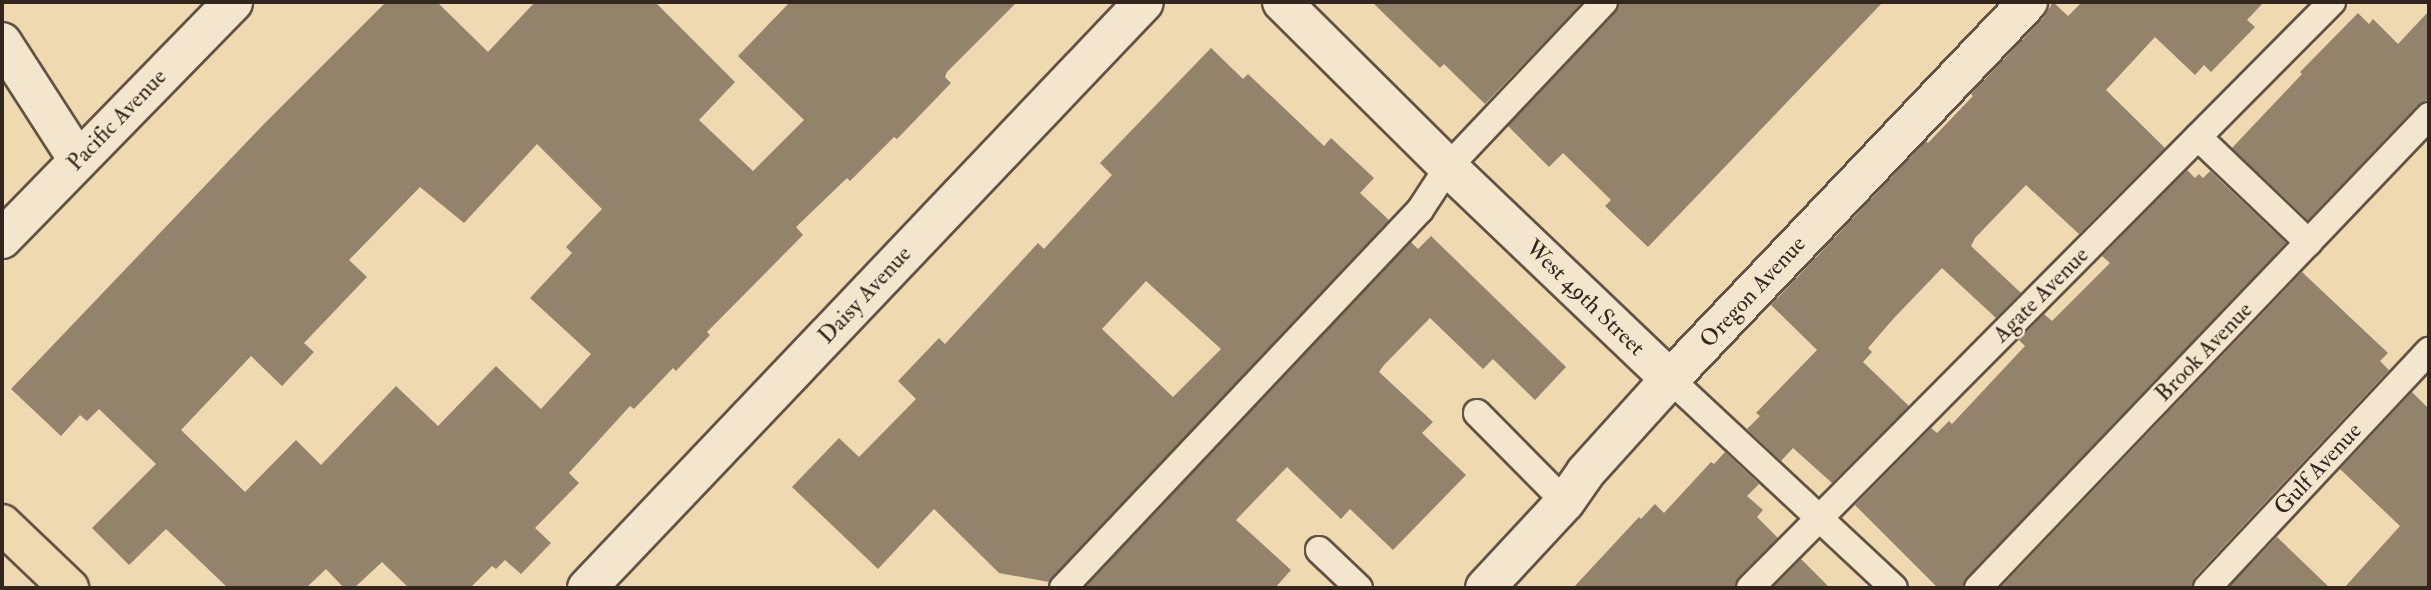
<!DOCTYPE html>
<html>
<head>
<meta charset="utf-8">
<style>
	body { margin:0 }
	#map { position:relative; width:2431px; height:590px; overflow:hidden; background:#eed9b1; font-family:"IM FELL Double Pica",serif }
	div>[style] { position:absolute }
	.building>* { inset:0; background:#94836b }
	.roads { filter:drop-shadow(2px 0 #625344) drop-shadow(-2px 0 #625344) drop-shadow(0 2px #625344) drop-shadow(0 -2px #625344) }
	.lane>* { height:26px; margin:-13px; padding:0 13px; transform-origin:13px; border-radius:13px; background:#f4e6cc }
	.street>* { height:38px; margin:-19px; padding:0 19px; transform-origin:19px; border-radius:19px; background:#f4e6cc }
	.primary>* { height:38px; margin:-19px; padding:0 19px; transform-origin:19px; border-radius:19px; background:#eed9b1 }
	span { translate:-50% -50%; white-space:nowrap; text-align:center; line-height:1.15; -webkit-text-stroke:5px #f4e6cc; paint-order:stroke }
	.street-label { font-size:23px; color:#33261f }
	.frame { position:absolute; inset:0; border:4px solid #33261f; pointer-events:none }
</style>
</head>
<body>
<div id="map">
	<div class="building">
		<div style="clip-path:polygon(evenodd,386px 2px,437px 2px,488px 52px,535px 2px,655px 2px,735px 82px,699px 120px,753px 171px,804px 120px,738px 56px,790px 2px,1017px 2px,947px 72px,945px 77px,951px 83px,897px 139px,894px 137px,850px 181px,847px 178px,796px 227px,803px 235px,707px 332px,710px 335px,676px 371px,673px 368px,634px 409px,630px 406px,569px 473px,579px 483px,535px 528px,551px 543px,521px 574px,505px 560px,496px 569px,492px 566px,470px 588px,409px 588px,382px 562px,354px 588px,344px 588px,326px 569px,306px 588px,228px 588px,166px 529px,129px 565px,92px 528px,156px 464px,99px 409px,87px 421px,80px 415px,61px 436px,11px 389px,263px 125px,386px 2px,537px 144px,602px 209px,566px 247px,572px 253px,530px 298px,591px 354px,541px 409px,496px 366px,438px 426px,396px 386px,321px 465px,296px 440px,245px 492px,181px 430px,251px 356px,282px 386px,314px 352px,304px 343px,367px 277px,349px 260px,420px 187px,464px 223px,537px 144px)"></div>
		<div style="clip-path:polygon(1372px 2px,1583px 2px,1485px 104px,1444px 64px,1440px 68px)"></div>
		<div style="clip-path:polygon(1619px 2px,1883px 2px,1648px 247px,1605px 206px,1611px 200px,1563px 153px,1549px 167px,1508px 126px,1615px 13px)"></div>
		<div style="clip-path:polygon(2053px 2px,2068px 16px,2082px 2px,2264px 2px,2247px 20px,2255px 27px,2211px 72px,2204px 65px,2195px 75px,2155px 37px,2106px 90px,2165px 148px,2079px 234px,2026px 185px,1975px 238px,1971px 246px,2021px 293px,1996px 318px,1942px 268px,1894px 318px,1868px 348px,1872px 352px,1863px 362px,1909px 406px,1832px 483px,1793px 448px,1781px 461px,1747px 429px,1760px 416px,1756px 413px,1817px 350px,1771px 305px,1926px 141px,1928px 143px,1973px 96px,1971px 94px,2044px 17px)"></div>
		<div style="clip-path:polygon(2429px 11px,2429px 99px,2418px 105px,2308px 220px,2232px 148px,2302px 74px,2300px 72px,2358px 13px,2369px 24px,2373px 19px,2398px 44px)"></div>
		<div style="clip-path:polygon(evenodd,1211px 48px,1243px 79px,1248px 74px,1324px 146px,1331px 138px,1374px 178px,1360px 193px,1389px 220px,1049px 582px,999px 573px,934px 509px,878px 569px,792px 487px,839px 438px,859px 457px,916px 399px,898px 381px,939px 338px,945px 344px,1038px 243px,1044px 249px,1112px 175px,1100px 163px,1211px 48px,1146px 281px,1221px 349px,1173px 397px,1102px 329px,1146px 281px)"></div>
		<div style="clip-path:polygon(2187px 170px,2195px 178px,2199px 174px,2203px 178px,2210px 171px,2286px 243px,1967px 577px,1963px 588px,1938px 588px,1855px 505px,1931px 428px,1937px 433px,1949px 421px,1952px 424px,2025px 346px,2019px 340px,2044px 314px,2052px 321px,2110px 263px,2102px 256px)"></div>
		<div style="clip-path:polygon(1431px 236px,1566px 367px,1535px 400px,1493px 359px,1483px 369px,1430px 318px,1384px 365px,1379px 372px,1433px 422px,1422px 433px,1466px 475px,1393px 550px,1350px 509px,1341px 519px,1287px 467px,1236px 520px,1291px 570px,1275px 588px,1084px 588px,1411px 242px,1418px 249px)"></div>
		<div style="clip-path:polygon(2302px 272px,2388px 353px,2380px 361px,2389px 370px,2195px 577px,2192px 588px,2000px 588px)"></div>
		<div style="clip-path:polygon(2412px 392px,2429px 409px,2429px 588px,2344px 588px,2400px 526px,2340px 469px)"></div>
		<div style="clip-path:polygon(1725px 452px,1759px 484px,1747px 496px,1763px 510px,1757px 517px,1778px 538px,1739px 577px,1735px 588px,1573px 588px,1639px 517px,1641px 519px,1655px 504px,1664px 513px,1711px 462px,1714px 464px)"></div>
		<div style="clip-path:polygon(2277px 537px,2330px 588px,2228px 588px)"></div>
		<div style="clip-path:polygon(1801px 559px,1830px 588px,1772px 588px)"></div>
	</div>
	<div class="roads">
		<div class="lane">
			<div style="left:2198px;top:137px;width:153px;rotate:43.7deg"></div>
			<div style="left:1670px;top:379px;width:306px;rotate:43deg"></div>
			<div style="left:1477px;top:413px;width:125px;rotate:45.3deg"></div>
			<div style="left:1319px;top:550px;width:55px;rotate:43.5deg"></div>
			<div style="left:1063px;top:588px;width:520px;rotate:-46.64deg"></div>
			<div style="left:1420px;top:210px;width:51px;rotate:-56.9deg"></div>
			<div style="left:1448px;top:167px;width:227px;rotate:-46.6deg"></div>
			<div style="left:1750px;top:588px;width:826px;rotate:-45.2deg"></div>
			<div style="left:1978px;top:588px;width:653px;rotate:-46.3deg"></div>
			<div style="left:2207px;top:588px;width:325px;rotate:-46.9deg"></div>
		</div>
		<div class="street">
			<div style="left:1282px;top:2px;width:234px;rotate:44.8deg"></div>
			<div style="left:1448px;top:167px;width:307px;rotate:43.7deg"></div>
			<div style="left:2px;top:42px;width:140px;rotate:57.2deg"></div>
			<div style="left:2px;top:239px;width:331px;rotate:-45.7deg"></div>
			<div style="left:587px;top:588px;width:808px;rotate:-46.45deg"></div>
			<div style="left:1485px;top:588px;width:117px;rotate:-47.1deg"></div>
			<div style="left:1565px;top:502px;width:35px;rotate:-55deg"></div>
			<div style="left:1585px;top:473px;width:127px;rotate:-47.9deg"></div>
			<div style="left:1670px;top:379px;width:520px;rotate:-46.48deg"></div>
		</div>
		<div class="primary">
			<div style="left:2px;top:524px;width:93px;rotate:43.7deg"></div>
		</div>
	</div>
	<div class="street-label">
		<span style="left:117px;top:120px;rotate:-46deg">Pacific Avenue</span>
		<span style="left:1753px;top:292px;rotate:-47deg">Oregon Avenue</span>
		<span style="left:865px;top:295px;rotate:-47deg">Daisy Avenue</span>
		<span style="left:2041px;top:295px;rotate:-45deg">Agate Avenue</span>
		<span style="left:1585px;top:298px;rotate:44deg">West 49th Street</span>
		<span style="left:2204px;top:352px;rotate:-46deg">Brook Avenue</span>
		<span style="left:2318px;top:469px;rotate:-47deg">Gulf Avenue</span>
	</div>
	<div class="frame"></div>
</div>
</body>
</html>
